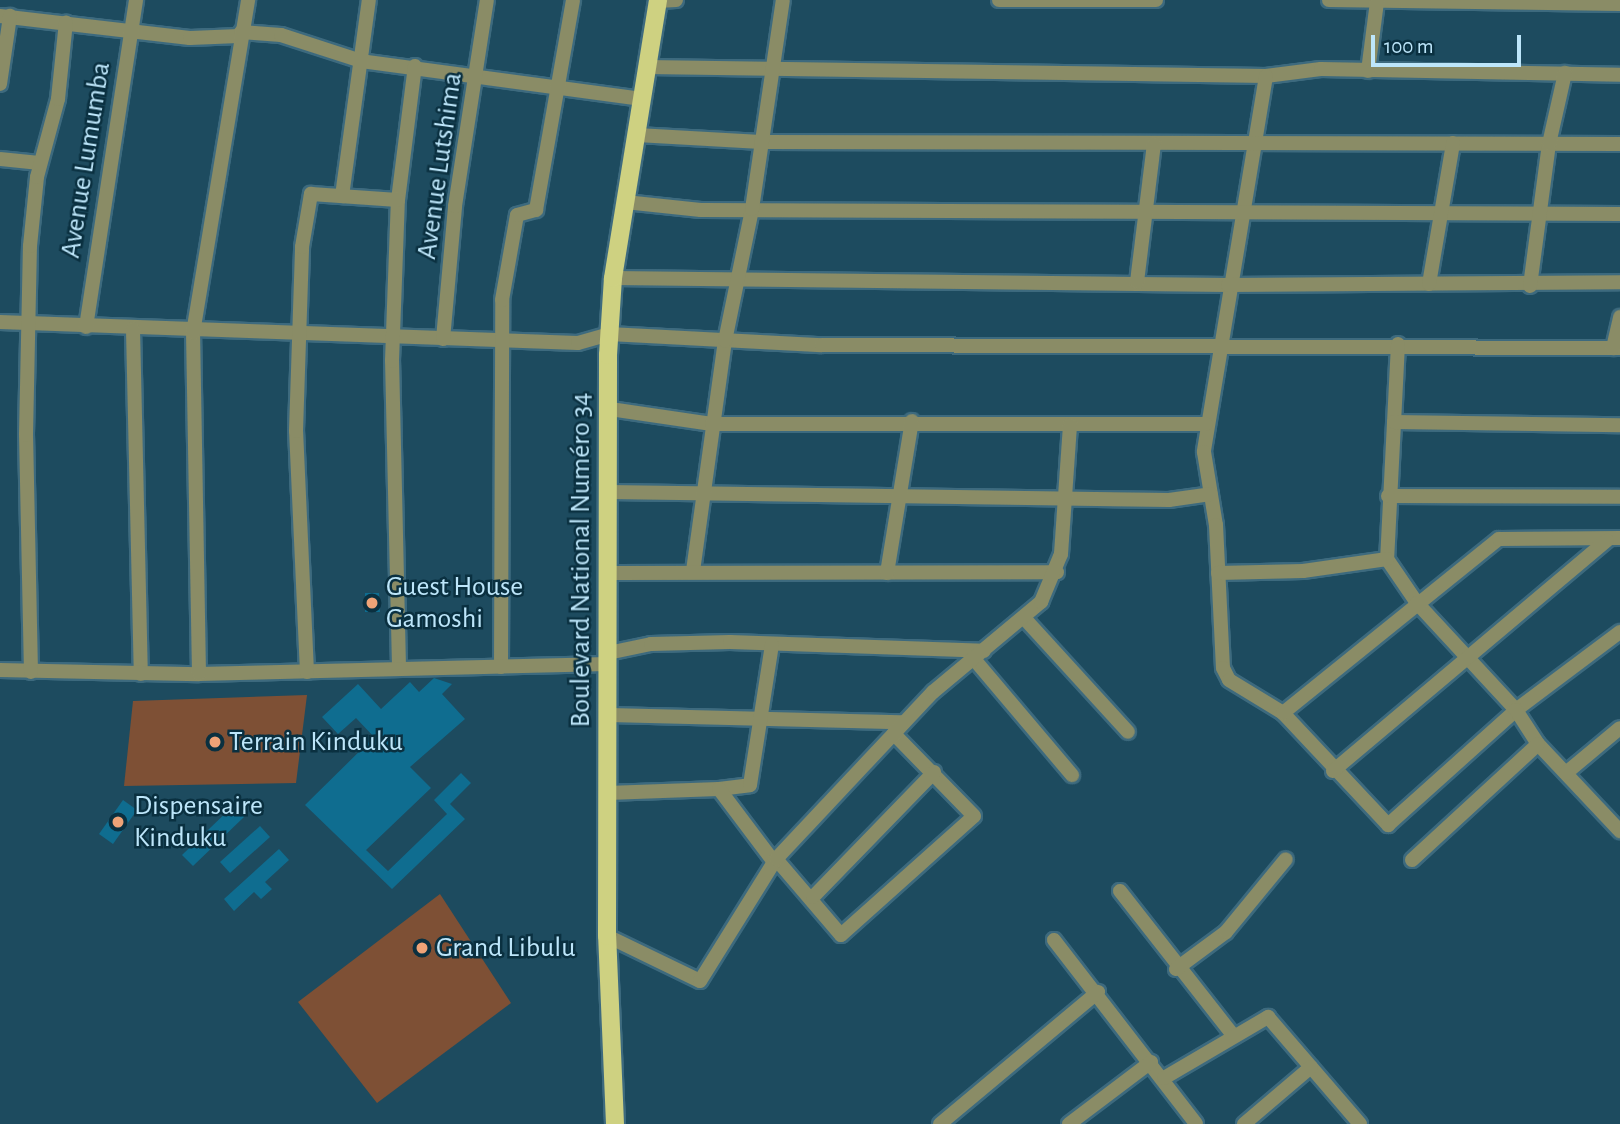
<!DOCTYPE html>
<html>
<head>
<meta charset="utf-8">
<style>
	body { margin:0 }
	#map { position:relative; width:1620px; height:1124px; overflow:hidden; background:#1d4b5f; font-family:"Alegreya Sans",sans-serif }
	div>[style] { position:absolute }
	.green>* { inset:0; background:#7e5035 }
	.building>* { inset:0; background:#0f6d90 }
	.roads { filter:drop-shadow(2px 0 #3d6a7e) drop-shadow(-2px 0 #3d6a7e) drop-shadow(0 2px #3d6a7e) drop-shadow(0 -2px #3d6a7e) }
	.minor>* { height:14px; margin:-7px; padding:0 7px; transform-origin:7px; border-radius:7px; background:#8a8c66 }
	.major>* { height:18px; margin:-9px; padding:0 9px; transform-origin:9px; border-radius:9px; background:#ced181 }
	.dots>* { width:19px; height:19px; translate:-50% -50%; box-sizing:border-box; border:4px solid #0a3040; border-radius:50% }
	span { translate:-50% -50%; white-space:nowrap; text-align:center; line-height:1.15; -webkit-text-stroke:5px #0a3040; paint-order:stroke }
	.street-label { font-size:28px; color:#bde6fa }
	.poi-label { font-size:28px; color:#bde6fa }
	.left { translate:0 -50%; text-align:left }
	.scale { position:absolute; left:1371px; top:35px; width:150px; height:32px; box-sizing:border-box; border:4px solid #bde6fa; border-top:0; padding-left:9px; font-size:21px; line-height:24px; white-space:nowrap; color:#bde6fa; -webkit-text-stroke:5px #0a3040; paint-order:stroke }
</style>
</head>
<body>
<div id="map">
	<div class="green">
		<div style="clip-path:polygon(307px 695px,296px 783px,124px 786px,133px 701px)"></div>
		<div style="clip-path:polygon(440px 894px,511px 1003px,377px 1103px,298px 1002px)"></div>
	</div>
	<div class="building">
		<div style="clip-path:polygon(365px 593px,379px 593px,380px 612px,365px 612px)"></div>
		<div style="clip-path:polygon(434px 678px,452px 684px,442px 694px,465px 719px,410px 767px,431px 788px,366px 850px,388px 871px,447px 814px,434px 800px,461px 773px,471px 783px,450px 804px,465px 819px,392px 889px,305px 805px,374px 737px,356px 718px,338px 734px,322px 717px,358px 684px,381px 709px,410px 682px,419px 692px)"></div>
		<div style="clip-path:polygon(123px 800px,137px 810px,113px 844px,99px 834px)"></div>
		<div style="clip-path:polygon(234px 805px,244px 817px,193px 866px,182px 855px)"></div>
		<div style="clip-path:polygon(260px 826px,270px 837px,230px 873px,220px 862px)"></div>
		<div style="clip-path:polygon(279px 849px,289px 860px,265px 882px,272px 889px,261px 899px,254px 892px,234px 911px,224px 899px)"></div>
	</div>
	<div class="roads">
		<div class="minor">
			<div style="left:999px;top:0;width:157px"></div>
			<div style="left:1329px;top:0;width:291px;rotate:0.8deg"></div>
			<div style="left:658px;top:1px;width:18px;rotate:-3deg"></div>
			<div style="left:0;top:16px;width:191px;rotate:6.6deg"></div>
			<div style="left:190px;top:38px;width:49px;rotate:-2.3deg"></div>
			<div style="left:241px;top:32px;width:40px;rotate:4.3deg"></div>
			<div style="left:281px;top:35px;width:84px;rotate:18deg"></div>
			<div style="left:361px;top:61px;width:284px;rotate:7.7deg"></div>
			<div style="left:647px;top:67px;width:619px;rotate:0.83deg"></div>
			<div style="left:1266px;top:76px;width:55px;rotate:-7.3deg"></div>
			<div style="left:1321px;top:69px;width:299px;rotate:1.1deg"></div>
			<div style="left:1368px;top:71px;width:70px;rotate:-82.6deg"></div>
			<div style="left:1266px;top:76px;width:381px;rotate:99.4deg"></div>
			<div style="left:1204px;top:452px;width:74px;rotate:80.7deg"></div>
			<div style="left:1216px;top:525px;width:143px;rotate:87.2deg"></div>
			<div style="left:1223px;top:668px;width:13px;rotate:63deg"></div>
			<div style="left:1229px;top:680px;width:63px;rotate:31.4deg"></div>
			<div style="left:1283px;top:713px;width:154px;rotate:46.8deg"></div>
			<div style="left:1388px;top:825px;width:172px;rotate:-41.9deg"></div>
			<div style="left:1516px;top:710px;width:130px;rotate:-36.9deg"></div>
			<div style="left:0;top:84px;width:69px;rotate:-81.6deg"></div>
			<div style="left:637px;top:135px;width:124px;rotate:3.2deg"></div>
			<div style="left:761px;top:142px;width:859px;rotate:0.13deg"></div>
			<div style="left:0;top:159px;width:40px;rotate:5.7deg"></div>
			<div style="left:342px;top:196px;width:198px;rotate:-82.2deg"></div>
			<div style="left:625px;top:202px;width:76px;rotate:6deg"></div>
			<div style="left:701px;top:210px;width:919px;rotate:0.25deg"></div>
			<div style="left:613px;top:278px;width:615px;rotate:0.65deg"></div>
			<div style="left:1228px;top:285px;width:392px;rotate:-0.4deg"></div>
			<div style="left:1137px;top:282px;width:139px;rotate:-83deg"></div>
			<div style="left:1429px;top:284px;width:143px;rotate:-80.3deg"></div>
			<div style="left:1530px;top:286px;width:143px;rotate:-82.4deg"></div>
			<div style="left:1549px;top:144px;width:73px;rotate:-77.3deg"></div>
			<div style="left:0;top:322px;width:578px;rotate:2.08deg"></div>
			<div style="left:578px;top:343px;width:32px;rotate:-16deg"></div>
			<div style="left:609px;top:334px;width:213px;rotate:3deg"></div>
			<div style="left:822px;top:345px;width:798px;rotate:0.22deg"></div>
			<div style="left:86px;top:327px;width:331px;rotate:-81.3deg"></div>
			<div style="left:133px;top:329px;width:345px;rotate:88.7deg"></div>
			<div style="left:443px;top:339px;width:134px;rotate:-84.8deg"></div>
			<div style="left:455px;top:206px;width:208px;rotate:-81.2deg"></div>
			<div style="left:1398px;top:344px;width:215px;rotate:92.9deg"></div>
			<div style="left:1387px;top:559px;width:53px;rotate:55.7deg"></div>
			<div style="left:1417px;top:603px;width:146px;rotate:47.2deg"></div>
			<div style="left:1516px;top:710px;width:40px;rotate:57.1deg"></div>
			<div style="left:1538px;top:744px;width:120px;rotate:46.7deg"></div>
			<div style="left:1613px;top:348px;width:32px;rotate:-77deg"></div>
			<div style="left:610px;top:409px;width:103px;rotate:8.4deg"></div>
			<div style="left:712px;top:424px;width:494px"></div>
			<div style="left:1394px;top:422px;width:226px;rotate:0.8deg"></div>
			<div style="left:609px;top:492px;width:560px;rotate:0.82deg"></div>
			<div style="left:1169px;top:500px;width:42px;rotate:-8.1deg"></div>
			<div style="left:1388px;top:496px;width:232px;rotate:0.2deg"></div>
			<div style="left:693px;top:571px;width:232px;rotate:-82.1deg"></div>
			<div style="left:725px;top:341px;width:135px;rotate:-78.4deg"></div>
			<div style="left:752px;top:209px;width:211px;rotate:-81.6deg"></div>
			<div style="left:611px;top:573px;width:446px;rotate:-0.1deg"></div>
			<div style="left:887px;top:573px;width:154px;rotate:-80.7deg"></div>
			<div style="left:1218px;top:573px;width:85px;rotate:-1.3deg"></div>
			<div style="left:1303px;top:571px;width:85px;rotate:-8.1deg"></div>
			<div style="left:1024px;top:618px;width:154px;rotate:47.6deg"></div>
			<div style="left:608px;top:653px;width:44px;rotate:-11.8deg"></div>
			<div style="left:651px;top:644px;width:79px;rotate:-1.5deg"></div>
			<div style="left:730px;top:642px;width:254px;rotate:2deg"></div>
			<div style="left:974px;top:659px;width:152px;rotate:49.8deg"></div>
			<div style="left:399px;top:667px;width:306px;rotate:-91.3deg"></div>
			<div style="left:392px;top:361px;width:161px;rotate:-87.9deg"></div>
			<div style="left:398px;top:200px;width:135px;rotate:-82.8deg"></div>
			<div style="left:501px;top:667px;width:367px;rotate:-89.8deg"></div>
			<div style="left:502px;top:300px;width:86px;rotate:-80deg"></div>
			<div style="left:517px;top:215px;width:20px;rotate:-15deg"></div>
			<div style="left:536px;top:210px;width:213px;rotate:-80deg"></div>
			<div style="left:0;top:670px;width:199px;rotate:1.2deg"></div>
			<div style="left:199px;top:674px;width:409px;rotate:-1.4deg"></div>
			<div style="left:31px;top:672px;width:237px;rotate:-91.2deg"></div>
			<div style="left:26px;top:435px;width:189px;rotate:-88.8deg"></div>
			<div style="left:30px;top:246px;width:69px;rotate:-84.2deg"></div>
			<div style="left:37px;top:177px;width:81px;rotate:-74.9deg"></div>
			<div style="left:58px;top:99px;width:77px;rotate:-84.1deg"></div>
			<div style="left:307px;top:672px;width:241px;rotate:-92.6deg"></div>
			<div style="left:296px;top:431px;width:184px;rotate:-88.1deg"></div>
			<div style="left:302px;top:247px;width:54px;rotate:-80.4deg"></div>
			<div style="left:311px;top:194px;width:87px;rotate:3.9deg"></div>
			<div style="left:199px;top:674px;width:341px;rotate:-91deg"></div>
			<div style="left:193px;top:333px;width:338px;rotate:-80.6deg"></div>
			<div style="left:1283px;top:713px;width:277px;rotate:-38.9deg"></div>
			<div style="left:1499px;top:539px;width:121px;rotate:-0.5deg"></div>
			<div style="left:606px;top:715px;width:297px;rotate:1.4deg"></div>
			<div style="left:1333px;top:771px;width:358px;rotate:-40.1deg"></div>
			<div style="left:1566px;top:773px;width:70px;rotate:-39.8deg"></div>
			<div style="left:719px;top:789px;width:31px;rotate:-7deg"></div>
			<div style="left:750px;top:785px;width:142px;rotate:-81.1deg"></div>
			<div style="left:607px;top:793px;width:112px;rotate:-2deg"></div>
			<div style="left:719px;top:789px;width:91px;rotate:53deg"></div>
			<div style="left:776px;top:859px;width:100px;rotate:49.5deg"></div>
			<div style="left:841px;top:935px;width:178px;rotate:-41.8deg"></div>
			<div style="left:974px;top:816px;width:115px;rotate:-134.3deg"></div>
			<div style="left:1412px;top:860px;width:171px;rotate:-42.6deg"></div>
			<div style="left:1120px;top:891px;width:183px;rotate:51.9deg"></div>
			<div style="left:813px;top:897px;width:174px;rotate:-45.9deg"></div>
			<div style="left:607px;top:936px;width:103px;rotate:25.8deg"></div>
			<div style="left:700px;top:981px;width:144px;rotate:-58.1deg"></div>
			<div style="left:776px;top:859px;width:229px;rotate:-46.8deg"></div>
			<div style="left:933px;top:692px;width:141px;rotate:-39.8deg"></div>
			<div style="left:1041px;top:602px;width:52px;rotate:-67.4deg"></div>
			<div style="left:1061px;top:554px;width:129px;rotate:-86deg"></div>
			<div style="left:1054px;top:940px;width:232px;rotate:52.3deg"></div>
			<div style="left:1176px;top:969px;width:62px;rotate:-36.5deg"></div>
			<div style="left:1226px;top:932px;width:94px;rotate:-50.6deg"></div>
			<div style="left:1164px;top:1078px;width:121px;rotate:-30.4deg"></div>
			<div style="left:1268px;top:1017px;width:141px;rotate:49.3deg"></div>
			<div style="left:940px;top:1124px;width:206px;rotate:-39.9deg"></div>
			<div style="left:1069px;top:1124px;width:103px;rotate:-37.1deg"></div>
			<div style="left:1244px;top:1124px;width:88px;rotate:-40.4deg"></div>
		</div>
		<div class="major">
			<div style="left:615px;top:1124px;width:188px;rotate:-92.4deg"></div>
			<div style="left:607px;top:936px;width:581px;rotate:-89.9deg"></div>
			<div style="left:608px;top:355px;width:77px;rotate:-86.3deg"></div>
			<div style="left:613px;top:278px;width:282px;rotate:-80.8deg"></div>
		</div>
	</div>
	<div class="dots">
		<div style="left:372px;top:603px;background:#efa377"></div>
		<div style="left:215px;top:742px;background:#efa377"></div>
		<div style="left:118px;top:822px;background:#efa377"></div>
		<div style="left:422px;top:948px;background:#efa377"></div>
	</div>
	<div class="street-label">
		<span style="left:86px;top:160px;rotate:-81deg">Avenue Lumumba</span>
		<span style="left:440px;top:166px;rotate:-82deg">Avenue Lutshima</span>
		<span style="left:581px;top:560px;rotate:-90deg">Boulevard National Numéro 34</span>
	</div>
	<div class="poi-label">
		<span class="left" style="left:386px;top:603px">Guest House<br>Gamoshi</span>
		<span class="left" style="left:229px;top:742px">Terrain Kinduku</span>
		<span class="left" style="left:134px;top:822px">Dispensaire<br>Kinduku</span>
		<span class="left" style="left:436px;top:948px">Grand Libulu</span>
	</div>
	<div class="scale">100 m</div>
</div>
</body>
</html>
